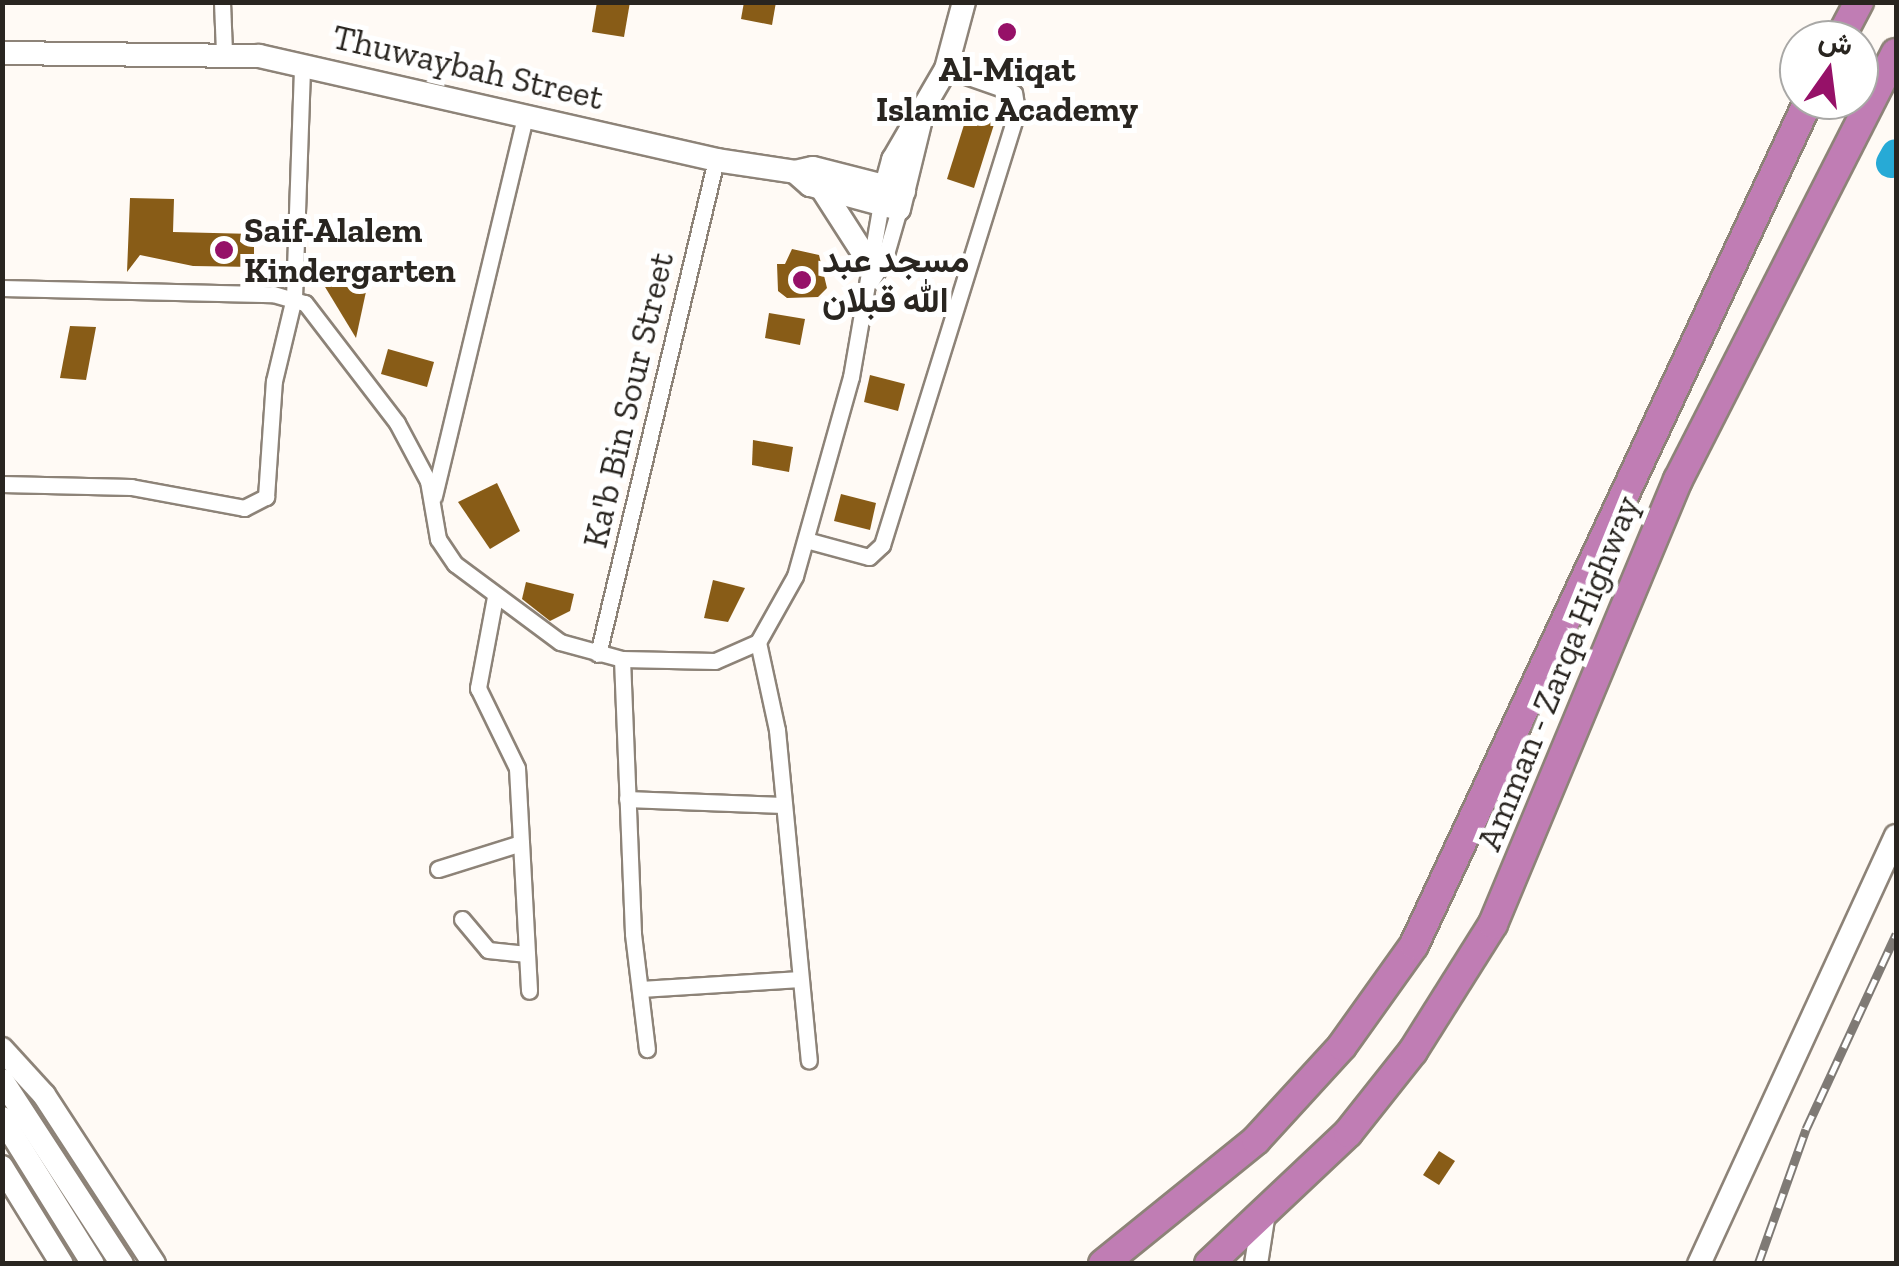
<!DOCTYPE html>
<html>
<head>
<meta charset="utf-8">
<style>
	body { margin:0 }
	#map { position:relative; width:1899px; height:1266px; overflow:hidden; background:#fffaf5; font-family:"Zilla Slab",Vazirmatn,serif }
	div>[style] { position:absolute }
	.river>* { height:30px; margin:-15px; padding:0 15px; transform-origin:15px; border-radius:15px; background:#27aad6 }
	.building>* { inset:0; background:#885c17 }
	.roads { filter:drop-shadow(2px 0 #8d8378) drop-shadow(-2px 0 #8d8378) drop-shadow(0 2px #8d8378) drop-shadow(0 -2px #8d8378) }
	.street>* { height:15px; margin:-7.5px; padding:0 7.5px; transform-origin:7.5px; border-radius:7.5px; background:#fff }
	.secondary>* { height:22px; margin:-11px; padding:0 11px; transform-origin:11px; border-radius:11px; background:#fff }
	.highway>* { height:28px; margin:-14px; padding:0 14px; transform-origin:14px; border-radius:14px; background:#c07db4 }
	.rail>* { height:9px; margin-top:-4.5px; transform-origin:0; background:repeating-linear-gradient(90deg,#fff 0 15px,#7f7a75 0 30px); box-sizing:border-box; border-block:2px solid #7f7a75 }
	.dots>* { width:28px; height:28px; translate:-50% -50%; box-sizing:border-box; border:5px solid #fff; border-radius:50% }
	span { translate:-50% -50%; white-space:nowrap; text-align:center; line-height:1.15; -webkit-text-stroke:10px #fff; paint-order:stroke }
	.street-label { font-size:35px; color:#292520 }
	.poi-label { font-size:35px; color:#292520; font-weight:700 }
	.left { translate:0 -50%; text-align:left }
	.frame { position:absolute; inset:0; border:5px solid #292520; pointer-events:none }
	.north { position:absolute; left:1779px; top:20px; width:100px; height:100px; box-sizing:border-box; background:#fff; border:2px solid #a9a8a6; border-radius:50%; rotate:14deg; font-size:28px; font-weight:700; line-height:40px; text-align:center; color:#292520 }
	.north::after { content:''; display:block; margin:auto; width:35px; height:45px; background:#961168; clip-path:polygon(50% 0,100% 100%,50% 72%,0 100%) }
</style>
</head>
<body>
<div id="map">
	<div class="river">
		<div style="left:1891px;top:163px;width:10px;rotate:-61deg"></div>
	</div>
	<div class="building">
		<div style="clip-path:polygon(597px 2px,630px 2px,624px 37px,592px 32px)"></div>
		<div style="clip-path:polygon(744px 2px,776px 2px,772px 25px,741px 19px)"></div>
		<div style="clip-path:polygon(969px 109px,996px 118px,974px 188px,947px 179px)"></div>
		<div style="clip-path:polygon(130px 198px,174px 199px,173px 232px,254px 234px,254px 267px,193px 266px,140px 255px,127px 272px)"></div>
		<div style="clip-path:polygon(792px 249px,819px 255px,827px 288px,818px 297px,787px 298px,778px 291px,777px 264px,785px 264px)"></div>
		<div style="clip-path:polygon(319px 277px,367px 287px,356px 338px)"></div>
		<div style="clip-path:polygon(769px 313px,805px 319px,800px 345px,765px 338px)"></div>
		<div style="clip-path:polygon(70px 326px,96px 327px,86px 380px,60px 378px)"></div>
		<div style="clip-path:polygon(388px 349px,434px 362px,427px 387px,381px 374px)"></div>
		<div style="clip-path:polygon(870px 375px,905px 384px,898px 411px,864px 402px)"></div>
		<div style="clip-path:polygon(753px 440px,793px 447px,789px 472px,752px 465px)"></div>
		<div style="clip-path:polygon(497px 483px,520px 531px,490px 549px,458px 502px)"></div>
		<div style="clip-path:polygon(841px 494px,876px 503px,870px 530px,834px 521px)"></div>
		<div style="clip-path:polygon(713px 580px,745px 588px,728px 622px,704px 618px)"></div>
		<div style="clip-path:polygon(526px 582px,574px 594px,570px 611px,550px 621px,522px 599px)"></div>
		<div style="clip-path:polygon(1439px 1151px,1455px 1161px,1439px 1185px,1423px 1175px)"></div>
	</div>
	<div class="roads">
		<div class="street">
			<div style="left:222px;top:2px;width:49px;rotate:87.7deg"></div>
			<div style="left:871px;top:281px;width:24px;rotate:-57deg"></div>
			<div style="left:884px;top:261px;width:54px;rotate:-73.9deg"></div>
			<div style="left:2px;top:288px;width:271px;rotate:1.3deg"></div>
			<div style="left:273px;top:294px;width:33px;rotate:16deg"></div>
			<div style="left:305px;top:303px;width:151px;rotate:52.5deg"></div>
			<div style="left:397px;top:423px;width:66px;rotate:61.9deg"></div>
			<div style="left:428px;top:481px;width:59px;rotate:80.2deg"></div>
			<div style="left:438px;top:539px;width:30px;rotate:56deg"></div>
			<div style="left:455px;top:564px;width:131px;rotate:36.6deg"></div>
			<div style="left:560px;top:642px;width:64px;rotate:15.3deg"></div>
			<div style="left:622px;top:659px;width:93px;rotate:1.2deg"></div>
			<div style="left:715px;top:661px;width:47px;rotate:-23.8deg"></div>
			<div style="left:758px;top:642px;width:76px;rotate:-60.7deg"></div>
			<div style="left:795px;top:576px;width:207px;rotate:-74.3deg"></div>
			<div style="left:851px;top:377px;width:176px;rotate:-80.2deg"></div>
			<div style="left:2px;top:484px;width:129px;rotate:1.3deg"></div>
			<div style="left:131px;top:487px;width:115px;rotate:10.5deg"></div>
			<div style="left:244px;top:508px;width:25px;rotate:-27deg"></div>
			<div style="left:266px;top:497px;width:116px;rotate:-86.1deg"></div>
			<div style="left:274px;top:381px;width:85px;rotate:-76.5deg"></div>
			<div style="left:294px;top:298px;width:234px;rotate:-88deg"></div>
			<div style="left:434px;top:496px;width:389px;rotate:-76.5deg"></div>
			<div style="left:806px;top:540px;width:65px;rotate:15.1deg"></div>
			<div style="left:869px;top:557px;width:18px;rotate:-43deg"></div>
			<div style="left:882px;top:545px;width:455px;rotate:-72.7deg"></div>
			<div style="left:1017px;top:111px;width:18px;rotate:-99deg"></div>
			<div style="left:1014px;top:93px;width:72px;rotate:-160.6deg"></div>
			<div style="left:495px;top:597px;width:93px;rotate:100.6deg"></div>
			<div style="left:478px;top:688px;width:89px;rotate:64deg"></div>
			<div style="left:517px;top:768px;width:223px;rotate:86.9deg"></div>
			<div style="left:758px;top:642px;width:90px;rotate:77.8deg"></div>
			<div style="left:777px;top:730px;width:332px;rotate:84.5deg"></div>
			<div style="left:598px;top:654px;width:508px;rotate:-76.57deg"></div>
			<div style="left:622px;top:659px;width:275px;rotate:87.7deg"></div>
			<div style="left:633px;top:934px;width:116px;rotate:83.1deg"></div>
			<div style="left:627px;top:799px;width:155px;rotate:2.2deg"></div>
			<div style="left:438px;top:869px;width:87px;rotate:-17.4deg"></div>
			<div style="left:462px;top:919px;width:40px;rotate:50deg"></div>
			<div style="left:488px;top:950px;width:39px;rotate:6deg"></div>
			<div style="left:640px;top:989px;width:157px;rotate:-3.6deg"></div>
		</div>
		<div class="secondary">
			<div style="left:2px;top:53px;width:257px;rotate:0.7deg"></div>
			<div style="left:259px;top:56px;width:469px;rotate:12.8deg"></div>
			<div style="left:716px;top:160px;width:80px;rotate:8.6deg"></div>
			<div style="left:795px;top:172px;width:18px;rotate:-13deg"></div>
			<div style="left:813px;top:168px;width:94px;rotate:14.2deg"></div>
			<div style="left:795px;top:172px;width:20px;rotate:41deg"></div>
			<div style="left:810px;top:185px;width:92px;rotate:15.1deg"></div>
			<div style="left:899px;top:209px;width:89px;rotate:-76.3deg"></div>
			<div style="left:822px;top:189px;width:83px;rotate:57.3deg"></div>
			<div style="left:881px;top:204px;width:46px;rotate:-74.7deg"></div>
			<div style="left:893px;top:160px;width:105px;rotate:-59.8deg"></div>
			<div style="left:946px;top:69px;width:69px;rotate:-75deg"></div>
			<div style="left:2px;top:1049px;width:62px;rotate:47.6deg"></div>
			<div style="left:44px;top:1095px;width:202px;rotate:56.9deg"></div>
			<div style="left:2px;top:1080px;width:220px;rotate:56.9deg"></div>
			<div style="left:2px;top:1118px;width:172px;rotate:58.1deg"></div>
			<div style="left:2px;top:1167px;width:114px;rotate:58.3deg"></div>
			<div style="left:1256px;top:1264px;width:46px;rotate:-81.2deg"></div>
			<div style="left:1699px;top:1264px;width:471px;rotate:-65.3deg"></div>
		</div>
		<div class="highway">
			<div style="left:1839px;top:40px;width:43px;rotate:-62.2deg"></div>
			<div style="left:1103px;top:1264px;width:197px;rotate:-39deg"></div>
			<div style="left:1256px;top:1140px;width:127px;rotate:-47.5deg"></div>
			<div style="left:1342px;top:1046px;width:124px;rotate:-54.5deg"></div>
			<div style="left:1414px;top:945px;width:933px;rotate:-64.95deg"></div>
			<div style="left:1209px;top:1264px;width:191px;rotate:-43.3deg"></div>
			<div style="left:1348px;top:1133px;width:105px;rotate:-51.6deg"></div>
			<div style="left:1413px;top:1051px;width:150px;rotate:-57.8deg"></div>
			<div style="left:1493px;top:924px;width:481px;rotate:-67.4deg"></div>
			<div style="left:1678px;top:480px;width:479px;rotate:-63deg"></div>
		</div>
	</div>
	<div class="rail">
		<div style="left:1758px;top:1264px;width:143px;rotate:-70.4deg"></div>
		<div style="left:1806px;top:1129px;width:215px;rotate:-65.2deg"></div>
	</div>
	<div class="dots">
		<div style="left:1007px;top:32px;background:#961168"></div>
		<div style="left:224px;top:250px;background:#961168"></div>
		<div style="left:802px;top:280px;background:#961168"></div>
	</div>
	<div class="street-label">
		<span style="left:468px;top:67px;rotate:13deg">Thuwaybah Street</span>
		<span style="left:628px;top:400px;rotate:-77deg">Ka'b Bin Sour Street</span>
		<span style="left:1558px;top:673px;rotate:-68deg">Amman - Zarqa Highway</span>
	</div>
	<div class="poi-label">
		<span style="left:1007px;top:89px">Al-Miqat<br>Islamic Academy</span>
		<span class="left" style="left:244px;top:250px">Saif-Alalem<br>Kindergarten</span>
		<span class="left" style="left:822px;top:280px">مسجد عبد<br>الله قبلان</span>
	</div>
	<div class="frame"></div>
	<div class="north">ش</div>
</div>
</body>
</html>
